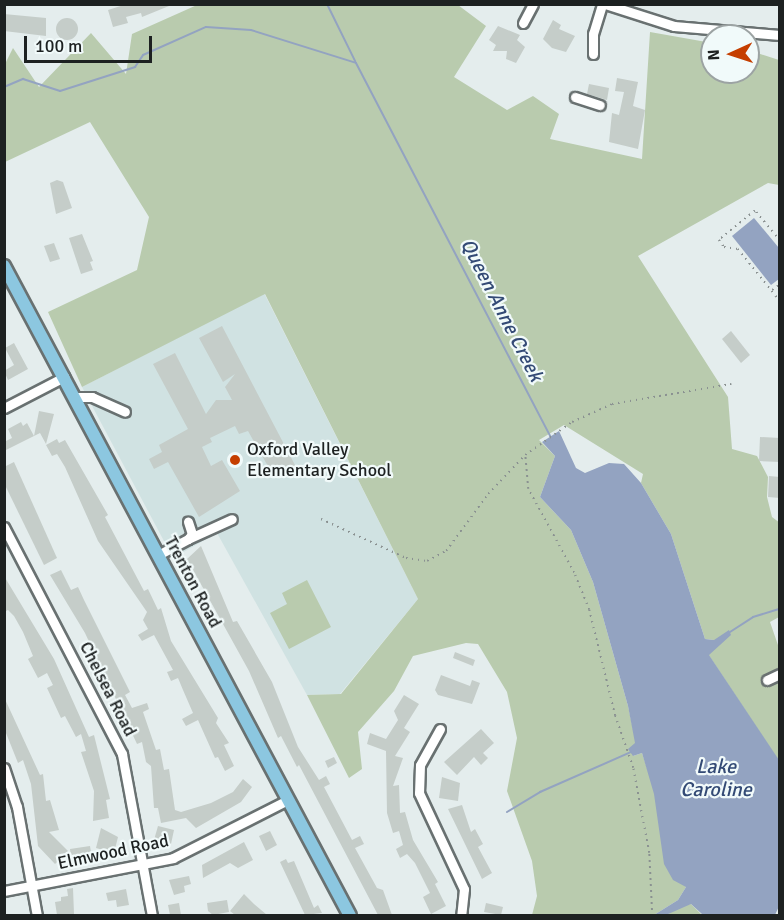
<!DOCTYPE html>
<html>
<head>
<meta charset="utf-8">
<style>
	body { margin:0 }
	#map { position:relative; width:784px; height:920px; overflow:hidden; background:#e4eded; font-family:Signika,sans-serif }
	div>[style] { position:absolute }
	.built>* { inset:0; background:#d0e2e2 }
	.green>* { inset:0; background:#b9cbae }
	.water>* { inset:0; background:#93a3c1 }
	.stream>* { height:2px; margin:-1px; padding:0 1px; transform-origin:1px; border-radius:1px; background:#93a3c1 }
	.building>* { inset:0; background:#c5cdc9 }
	.round { border-radius:50% }
	.path>* { height:1.5px; margin-top:-0.75px; transform-origin:0; background:repeating-linear-gradient(90deg,#8a9191 0 1.5px,transparent 0 6px) }
	.roads { filter:drop-shadow(2px 0 #697171) drop-shadow(-2px 0 #697171) drop-shadow(0 2px #697171) drop-shadow(0 -2px #697171) }
	.minor>* { height:9px; margin:-4.5px; padding:0 4.5px; transform-origin:4.5px; border-radius:4.5px; background:#fff }
	.major>* { height:12px; margin:-6px; padding:0 6px; transform-origin:6px; border-radius:6px; background:#8cc7e0 }
	.dots>* { width:16px; height:16px; translate:-50% -50%; box-sizing:border-box; border:3px solid #f1fafa; border-radius:50% }
	span { translate:-50% -50%; white-space:nowrap; text-align:center; line-height:1.15; -webkit-text-stroke:4.5px #f1fafa; paint-order:stroke }
	.poi-label { font-size:18px; color:#1d2121 }
	.left { translate:0 -50%; text-align:left }
	.street-label { font-size:18px; color:#1d2121 }
	.water-label { font-size:20px; color:#334a75; font-style:italic }
	.frame { position:absolute; inset:0; border:6px solid #1d2121; pointer-events:none }
	.north { position:absolute; left:700px; top:24px; width:60px; height:60px; box-sizing:border-box; background:#f1fafa; border:2px solid #9ca3a3; border-radius:50%; rotate:267deg; font-size:16px; font-weight:700; line-height:24px; text-align:center; color:#1d2121 }
	.north::after { content:''; display:block; margin:auto; width:21px; height:27px; background:#c53e00; clip-path:polygon(50% 0,100% 100%,50% 72%,0 100%) }
	.scale { position:absolute; left:24px; top:36px; width:128px; height:27px; box-sizing:border-box; border:3px solid #1d2121; border-top:0; padding-left:8px; font-size:18px; line-height:21px; white-space:nowrap; color:#1d2121; -webkit-text-stroke:4px #f1fafa; paint-order:stroke }
</style>
</head>
<body>
<div id="map">
	<div class="built">
		<div style="clip-path:polygon(264px 293px,418px 599px,340px 694px,307px 695px,217px 533px,173px 558px,82px 387px)"></div>
	</div>
	<div class="green">
		<div style="clip-path:polygon(197px 5px,458px 5px,486px 26px,454px 77px,507px 110px,533px 96px,559px 114px,550px 139px,642px 159px,650px 32px,712px 43px,712px 72px,748px 72px,748px 50px,779px 60px,779px 185px,768px 183px,638px 256px,728px 397px,732px 449px,757px 456px,768px 477px,767px 497px,772px 517px,780px 523px,779px 617px,770px 622px,779px 648px,779px 761px,708px 654px,714px 640px,705px 639px,671px 534px,641px 483px,643px 474px,564px 425px,539px 440px,555px 456px,540px 497px,571px 530px,593px 582px,628px 706px,636px 743px,633px 756px,642px 753px,686px 887px,678px 900px,654px 915px,532px 915px,537px 896px,532px 861px,507px 791px,517px 738px,507px 692px,478px 644px,466px 643px,413px 656px,394px 691px,358px 732px,362px 769px,349px 778px,307px 695px,341px 694px,418px 599px,265px 294px,82px 387px,48px 312px,137px 270px,149px 217px,90px 122px,5px 162px,5px 64px,13px 48px,39px 87px,91px 33px,126px 74px,132px 34px)"></div>
		<div style="clip-path:polygon(307px 580px,331px 627px,289px 649px,270px 613px,287px 604px,282px 593px)"></div>
		<div style="clip-path:polygon(691px 904px,703px 916px,666px 916px,680px 905px)"></div>
	</div>
	<div class="water">
		<div style="clip-path:polygon(754px 218px,779px 248px,779px 279px,771px 285px,732px 236px)"></div>
		<div style="clip-path:polygon(559px 431px,576px 468px,585px 473px,609px 463px,624px 464px,641px 483px,671px 534px,705px 639px,714px 640px,729px 630px,731px 635px,709px 655px,779px 760px,780px 904px,775px 915px,703px 915px,691px 904px,666px 915px,654px 915px,678px 900px,686px 887px,673px 880px,664px 864px,654px 794px,642px 753px,633px 756px,628px 749px,635px 743px,628px 706px,593px 582px,571px 530px,540px 497px,555px 456px,542px 442px)"></div>
	</div>
	<div class="stream">
		<div style="left:327px;top:4px;width:64px;rotate:63.8deg"></div>
		<div style="left:4px;top:87px;width:21px;rotate:-23deg"></div>
		<div style="left:23px;top:79px;width:39px;rotate:18deg"></div>
		<div style="left:60px;top:91px;width:79px;rotate:-17.7deg"></div>
		<div style="left:135px;top:67px;width:14px;rotate:-56deg"></div>
		<div style="left:143px;top:55px;width:69px;rotate:-24deg"></div>
		<div style="left:206px;top:27px;width:45px;rotate:3.8deg"></div>
		<div style="left:251px;top:30px;width:110px;rotate:17.4deg"></div>
		<div style="left:356px;top:63px;width:424px;rotate:62.5deg"></div>
		<div style="left:730px;top:632px;width:27px;rotate:-33deg"></div>
		<div style="left:753px;top:617px;width:28px;rotate:-17deg"></div>
		<div style="left:507px;top:812px;width:39px;rotate:-31deg"></div>
		<div style="left:540px;top:792px;width:99px;rotate:-23.7deg"></div>
	</div>
	<div class="building">
		<div style="clip-path:polygon(127px 4px,168px 4px,169px 6px,142px 17px,141px 13px,126px 17px,128px 23px,113px 27px,108px 10px)"></div>
		<div style="clip-path:polygon(4px 14px,46px 18px,46px 36px,4px 31px)"></div>
		<div class="round" style="left:56px;top:18px;width:22px;height:22px"></div>
		<div style="clip-path:polygon(553px 20px,561px 25px,559px 29px,575px 36px,566px 52px,552px 48px,543px 39px)"></div>
		<div style="clip-path:polygon(498px 26px,520px 35px,517px 40px,525px 47px,516px 63px,506px 59px,507px 51px,493px 51px,496px 45px,489px 40px)"></div>
		<div style="clip-path:polygon(617px 78px,638px 82px,633px 106px,645px 110px,638px 149px,609px 142px,612px 113px,619px 115px,624px 92px,615px 91px)"></div>
		<div style="clip-path:polygon(589px 84px,609px 88px,607px 100px,587px 94px)"></div>
		<div style="clip-path:polygon(57px 180px,63px 182px,72px 208px,56px 214px,50px 183px)"></div>
		<div style="clip-path:polygon(82px 234px,93px 261px,90px 262px,93px 270px,81px 274px,69px 238px)"></div>
		<div style="clip-path:polygon(54px 243px,60px 259px,50px 262px,44px 246px)"></div>
		<div style="clip-path:polygon(222px 326px,296px 467px,274px 477px,248px 431px,239px 434px,235px 426px,210px 438px,212px 442px,202px 447px,211px 466px,222px 460px,240px 491px,199px 517px,168px 462px,154px 469px,149px 459px,162px 452px,159px 445px,188px 429px,153px 364px,175px 353px,206px 414px,216px 400px,232px 400px,225px 387px,235px 374px,223px 382px,199px 338px)"></div>
		<div style="clip-path:polygon(731px 331px,750px 355px,741px 363px,722px 339px)"></div>
		<div style="clip-path:polygon(14px 343px,28px 369px,8px 380px,4px 371px,14px 365px,5px 348px)"></div>
		<div style="clip-path:polygon(39px 411px,54px 414px,46px 444px,40px 433px,34px 436px)"></div>
		<div style="clip-path:polygon(21px 422px,23px 426px,27px 423px,34px 436px,4px 451px,4px 442px,12px 438px,8px 429px)"></div>
		<div style="clip-path:polygon(760px 437px,780px 438px,780px 462px,759px 461px)"></div>
		<div style="clip-path:polygon(57px 439px,59px 443px,65px 440px,108px 515px,105px 517px,144px 591px,148px 589px,158px 610px,161px 608px,171px 641px,218px 718px,216px 723px,229px 743px,224px 745px,234px 766px,225px 771px,218px 757px,215px 758px,198px 720px,186px 726px,182px 719px,193px 713px,183px 690px,178px 678px,171px 681px,167px 672px,173px 670px,154px 635px,142px 641px,138px 635px,148px 629px,143px 620px,147px 612px,98px 541px,65px 467px,57px 454px,52px 456px,46px 445px)"></div>
		<div style="clip-path:polygon(14px 462px,57px 558px,44px 565px,4px 483px,4px 467px)"></div>
		<div style="clip-path:polygon(769px 476px,780px 477px,780px 498px,768px 497px)"></div>
		<div style="clip-path:polygon(201px 546px,233px 622px,237px 621px,272px 682px,298px 747px,319px 780px,326px 776px,330px 784px,324px 787px,352px 840px,360px 836px,364px 844px,355px 848px,377px 888px,383px 890px,392px 915px,378px 915px,299px 765px,297px 767px,281px 736px,278px 738px,249px 671px,187px 559px)"></div>
		<div style="clip-path:polygon(61px 570px,71px 590px,78px 587px,84px 600px,130px 692px,125px 695px,132px 708px,147px 703px,149px 709px,143px 712px,156px 750px,160px 749px,164px 770px,169px 769px,175px 810px,181px 812px,211px 803px,233px 792px,243px 779px,252px 787px,241px 802px,196px 828px,186px 818px,161px 823px,158px 808px,154px 808px,151px 766px,146px 762px,142px 742px,137px 744px,85px 633px,50px 575px)"></div>
		<div style="clip-path:polygon(4px 576px,54px 659px,89px 737px,94px 735px,110px 799px,106px 800px,109px 818px,93px 821px,94px 791px,81px 752px,86px 751px,81px 734px,76px 737px,65px 716px,61px 718px,47px 688px,53px 685px,47px 673px,38px 678px,28px 659px,33px 656px,23px 632px,14px 616px,8px 610px,4px 612px)"></div>
		<div style="clip-path:polygon(455px 652px,475px 660px,473px 666px,453px 658px)"></div>
		<div style="clip-path:polygon(441px 675px,470px 686px,472px 680px,480px 683px,472px 704px,438px 695px,435px 690px)"></div>
		<div style="clip-path:polygon(404px 695px,419px 704px,404px 728px,410px 732px,395px 756px,403px 758px,393px 786px,399px 785px,400px 813px,405px 812px,413px 840px,438px 882px,435px 884px,446px 906px,431px 914px,423px 897px,430px 893px,415px 863px,407px 854px,400px 858px,396px 849px,403px 845px,399px 831px,393px 833px,387px 813px,386px 751px,367px 744px,370px 733px,386px 739px,398px 720px,394px 711px)"></div>
		<div style="clip-path:polygon(4px 697px,40px 775px,43px 774px,46px 801px,50px 800px,59px 830px,49px 832px,68px 851px,55px 864px,38px 846px,31px 784px,23px 760px,18px 763px,4px 728px)"></div>
		<div style="clip-path:polygon(481px 729px,494px 743px,483px 753px,488px 758px,481px 765px,474px 757px,457px 775px,444px 762px)"></div>
		<div style="clip-path:polygon(334px 757px,337px 763px,328px 768px,325px 761px)"></div>
		<div style="clip-path:polygon(442px 777px,460px 783px,458px 801px,439px 798px)"></div>
		<div style="clip-path:polygon(462px 805px,471px 832px,475px 829px,483px 844px,478px 847px,492px 873px,482px 879px,448px 809px)"></div>
		<div style="clip-path:polygon(158px 826px,174px 830px,171px 844px,154px 840px)"></div>
		<div style="clip-path:polygon(101px 828px,118px 837px,114px 853px,96px 848px)"></div>
		<div style="clip-path:polygon(270px 831px,277px 845px,266px 851px,259px 836px)"></div>
		<div style="clip-path:polygon(244px 842px,253px 860px,238px 868px,230px 863px,203px 878px,202px 865px)"></div>
		<div style="clip-path:polygon(90px 846px,92px 858px,71px 857px,70px 849px)"></div>
		<div style="clip-path:polygon(286px 859px,288px 863px,294px 861px,314px 908px,318px 905px,322px 913px,305px 915px,280px 862px)"></div>
		<div style="clip-path:polygon(189px 876px,191px 884px,184px 886px,185px 892px,174px 895px,169px 880px)"></div>
		<div style="clip-path:polygon(73px 888px,74px 914px,57px 915px,55px 902px,61px 901px,61px 897px,68px 896px,67px 889px)"></div>
		<div style="clip-path:polygon(126px 889px,129px 905px,117px 907px,116px 900px,108px 901px,106px 893px)"></div>
		<div style="clip-path:polygon(244px 894px,254px 904px,267px 915px,235px 915px,230px 911px)"></div>
		<div style="clip-path:polygon(227px 900px,229px 912px,213px 915px,208px 911px,207px 903px)"></div>
		<div style="clip-path:polygon(179px 903px,181px 915px,170px 915px,168px 905px)"></div>
		<div style="clip-path:polygon(486px 903px,503px 907px,501px 915px,484px 912px)"></div>
	</div>
	<div class="path">
		<div style="left:780px;top:241px;width:39px;rotate:-130deg"></div>
		<div style="left:755px;top:211px;width:46px;rotate:141.1deg"></div>
		<div style="left:719px;top:240px;width:9px;rotate:54deg"></div>
		<div style="left:724px;top:247px;width:14px;rotate:8deg"></div>
		<div style="left:738px;top:249px;width:67px;rotate:51.1deg"></div>
		<div style="left:772px;top:290px;width:10px;rotate:-37deg"></div>
		<div style="left:780px;top:327px;width:2px;rotate:90deg"></div>
		<div style="left:321px;top:519px;width:94px;rotate:24.6deg"></div>
		<div style="left:406px;top:558px;width:21px;rotate:8deg"></div>
		<div style="left:427px;top:561px;width:21px;rotate:-28deg"></div>
		<div style="left:446px;top:551px;width:71px;rotate:-53.6deg"></div>
		<div style="left:488px;top:494px;width:54px;rotate:-46.5deg"></div>
		<div style="left:652px;top:916px;width:63px;rotate:-92.7deg"></div>
		<div style="left:649px;top:853px;width:86px;rotate:-100.7deg"></div>
		<div style="left:633px;top:768px;width:55px;rotate:-109.1deg"></div>
		<div style="left:615px;top:716px;width:109px;rotate:-103.8deg"></div>
		<div style="left:589px;top:610px;width:40px;rotate:-112deg"></div>
		<div style="left:574px;top:573px;width:96px;rotate:-118.7deg"></div>
		<div style="left:528px;top:489px;width:34px;rotate:-95deg"></div>
		<div style="left:525px;top:455px;width:57px;rotate:-35.1deg"></div>
		<div style="left:572px;top:422px;width:44px;rotate:-24.2deg"></div>
		<div style="left:612px;top:404px;width:121px;rotate:-9.5deg"></div>
	</div>
	<div class="roads">
		<div class="minor">
			<div style="left:605px;top:4px;width:72px;rotate:17.7deg"></div>
			<div style="left:674px;top:26px;width:106px;rotate:4.9deg"></div>
			<div style="left:523px;top:23px;width:21px;rotate:-62deg"></div>
			<div style="left:593px;top:54px;width:20px;rotate:-90deg"></div>
			<div style="left:593px;top:34px;width:31px;rotate:-73deg"></div>
			<div style="left:575px;top:97px;width:26px;rotate:18deg"></div>
			<div style="left:74px;top:397px;width:18px"></div>
			<div style="left:92px;top:397px;width:36px;rotate:24deg"></div>
			<div style="left:4px;top:408px;width:68px;rotate:-27.3deg"></div>
			<div style="left:4px;top:527px;width:256px;rotate:62.5deg"></div>
			<div style="left:122px;top:754px;width:165px;rotate:79.5deg"></div>
			<div style="left:188px;top:539px;width:48px;rotate:-24.4deg"></div>
			<div style="left:158px;top:555px;width:34px;rotate:-28deg"></div>
			<div style="left:188px;top:539px;width:6px;rotate:-51deg"></div>
			<div style="left:192px;top:534px;width:13px;rotate:-108deg"></div>
			<div style="left:767px;top:680px;width:14px;rotate:-25deg"></div>
			<div style="left:440px;top:729px;width:41px;rotate:119.1deg"></div>
			<div style="left:420px;top:765px;width:28px;rotate:92deg"></div>
			<div style="left:419px;top:793px;width:106px;rotate:64.9deg"></div>
			<div style="left:464px;top:889px;width:27px;rotate:96deg"></div>
			<div style="left:4px;top:768px;width:41px;rotate:71.6deg"></div>
			<div style="left:17px;top:807px;width:111px;rotate:79.6deg"></div>
			<div style="left:4px;top:891px;width:172px;rotate:-11deg"></div>
			<div style="left:173px;top:858px;width:129px;rotate:-26.8deg"></div>
		</div>
		<div class="major">
			<div style="left:4px;top:266px;width:736px;rotate:61.97deg"></div>
		</div>
	</div>
	<div class="dots">
		<div style="left:235px;top:460px;background:#c53e00"></div>
	</div>
	<div class="poi-label">
		<span class="left" style="left:247px;top:460px">Oxford Valley<br>Elementary School</span>
	</div>
	<div class="street-label">
		<span style="left:193px;top:582px;rotate:62deg">Trenton Road</span>
		<span style="left:108px;top:689px;rotate:63deg">Chelsea Road</span>
		<span style="left:113px;top:852px;rotate:-12deg">Elmwood Road</span>
	</div>
	<div class="water-label">
		<span style="left:502px;top:310px;rotate:63deg">Queen Anne Creek</span>
		<span style="left:716px;top:778px">Lake<br>Caroline</span>
	</div>
	<div class="frame"></div>
	<div class="north">N</div>
	<div class="scale">100 m</div>
</div>
</body>
</html>
